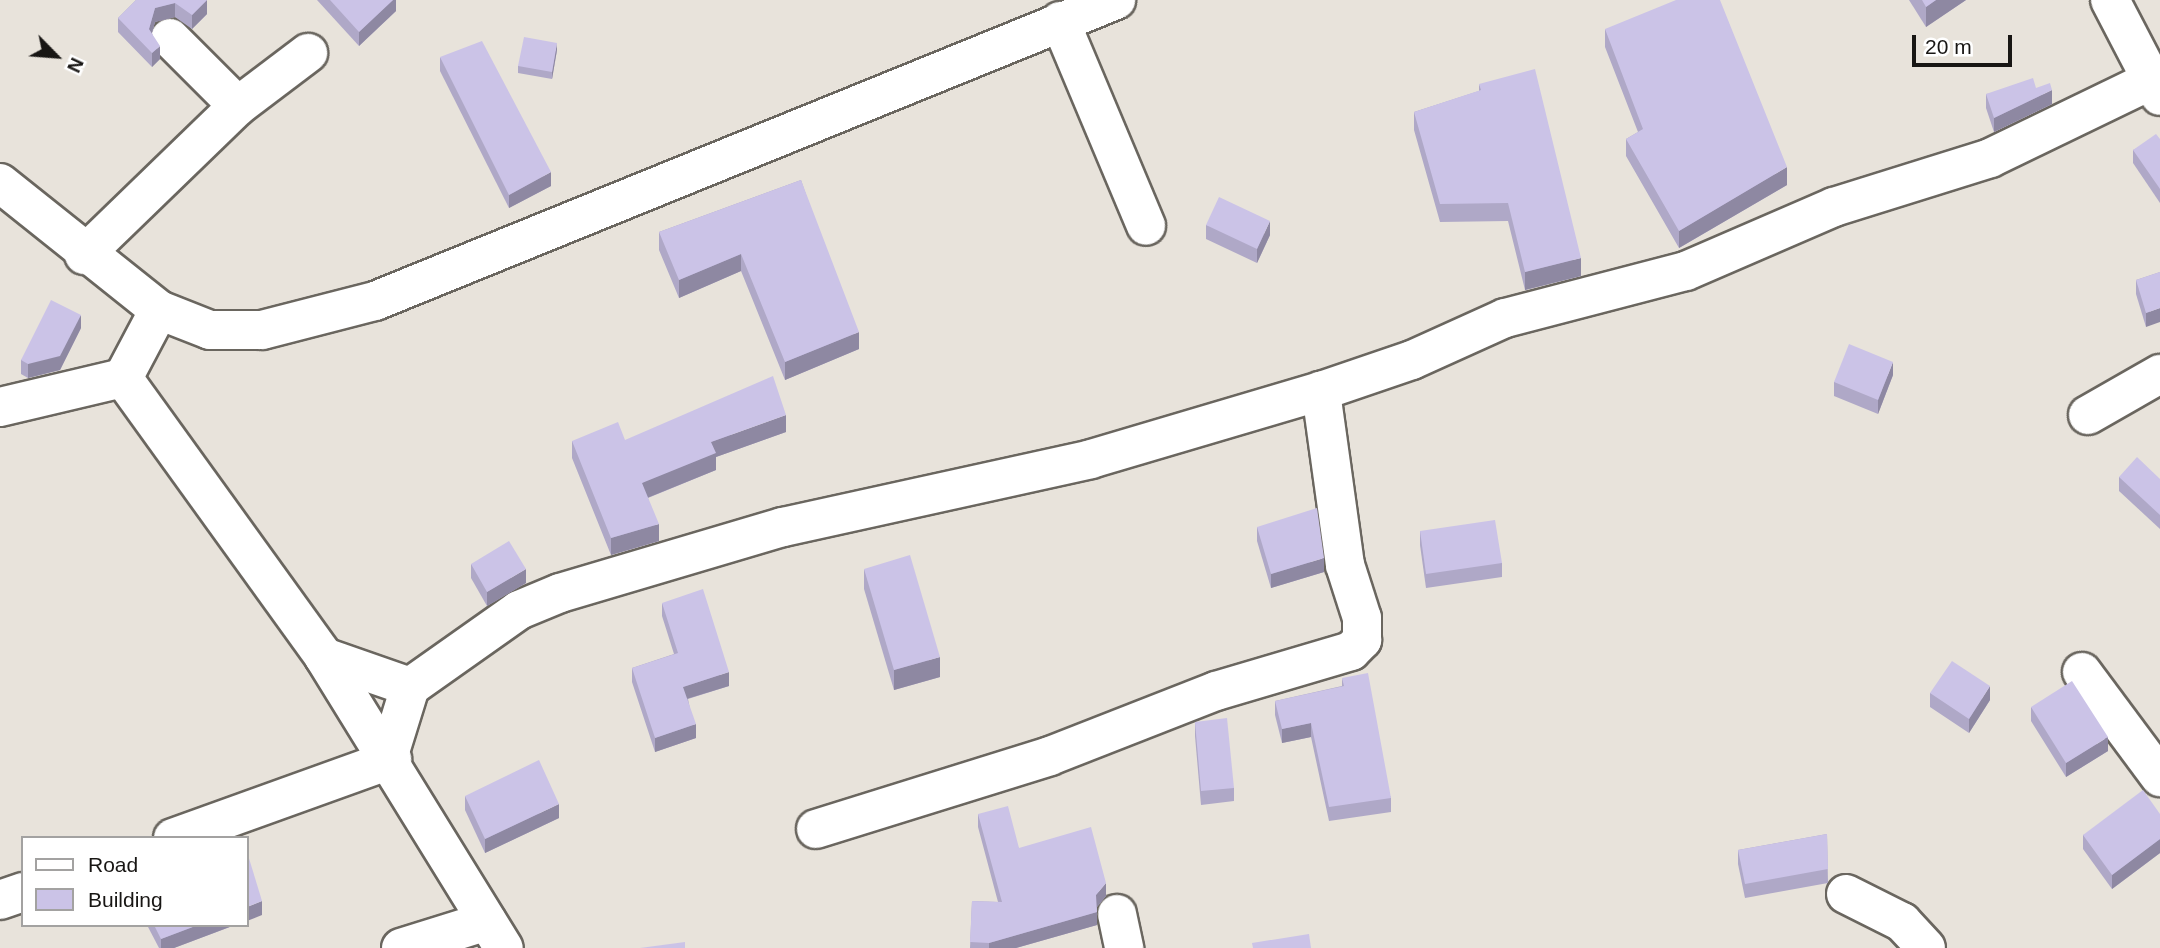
<!DOCTYPE html>
<html>
<head>
<meta charset="utf-8">
<style>
	body { margin:0 }
	#map { position:relative; width:2160px; height:948px; overflow:hidden; background:#e8e3db; font-family:Arial,sans-serif }
	div>[style] { position:absolute }
	.roads { filter:drop-shadow(2px 0 #6a665f) drop-shadow(-2px 0 #6a665f) drop-shadow(0 2px #6a665f) drop-shadow(0 -2px #6a665f) }
	.street>* { height:38px; margin:-19px; padding:0 19px; transform-origin:19px; border-radius:19px; background:#fff }
	.wall>* { inset:0; background:#afa8c7 }
	.shaded-wall>* { inset:0; background:#8e88a2 }
	.building>* { inset:0; background:#cbc3e7 }
	span { translate:-50% -50%; white-space:nowrap; text-align:center; line-height:1.15; -webkit-text-stroke:7px #fff; paint-order:stroke }
	.legend { position:absolute; left:21px; top:836px; width:228px; height:91px; box-sizing:border-box; background:#fff; border:2px solid #a3a2a1; margin:0; padding:9px 12px; list-style:none; font-size:21px; color:#181614 }
	.legend li { display:flex; align-items:center; gap:14px; height:35px }
	.legend b { width:35px; border:2px solid #a3a2a1 }
	.north { position:absolute; left:21px; top:21px; width:70px; height:70px; -webkit-text-stroke:5px #fff; paint-order:stroke; rotate:115deg; font-size:19px; font-weight:700; line-height:28px; text-align:center; color:#181614 }
	.north::after { content:''; display:block; margin:auto; width:24px; height:32px; background:#181614; clip-path:polygon(50% 0,100% 100%,50% 72%,0 100%) }
	.scale { position:absolute; left:1912px; top:35px; width:100px; height:32px; box-sizing:border-box; border:4px solid #181614; border-top:0; padding-left:9px; font-size:21px; line-height:24px; white-space:nowrap; color:#181614; -webkit-text-stroke:5px #fff; paint-order:stroke }
</style>
</head>
<body>
<div id="map">
	<div class="roads">
		<div class="street">
			<div style="left:2110px;top:0;width:108px;rotate:62.5deg"></div>
			<div style="left:1060px;top:21px;width:222px;rotate:67.2deg"></div>
			<div style="left:170px;top:38px;width:96px;rotate:45deg"></div>
			<div style="left:0;top:183px;width:203px;rotate:38.6deg"></div>
			<div style="left:159px;top:310px;width:55px;rotate:21.4deg"></div>
			<div style="left:210px;top:330px;width:52px"></div>
			<div style="left:262px;top:330px;width:117px;rotate:-14.4deg"></div>
			<div style="left:375px;top:301px;width:800px;rotate:-22.11deg"></div>
			<div style="left:84px;top:255px;width:214px;rotate:-44.1deg"></div>
			<div style="left:238px;top:106px;width:88px;rotate:-37.1deg"></div>
			<div style="left:123px;top:378px;width:344px;rotate:54.2deg"></div>
			<div style="left:324px;top:657px;width:342px;rotate:58.3deg"></div>
			<div style="left:0;top:407px;width:126px;rotate:-13.3deg"></div>
			<div style="left:123px;top:378px;width:77px;rotate:-62.1deg"></div>
			<div style="left:2088px;top:415px;width:83px;rotate:-29.7deg"></div>
			<div style="left:324px;top:657px;width:91px;rotate:19.2deg"></div>
			<div style="left:2082px;top:672px;width:131px;rotate:53.4deg"></div>
			<div style="left:389px;top:755px;width:71px;rotate:-72.8deg"></div>
			<div style="left:410px;top:687px;width:133px;rotate:-35.2deg"></div>
			<div style="left:519px;top:610px;width:44px;rotate:-22.5deg"></div>
			<div style="left:560px;top:593px;width:233px;rotate:-16.5deg"></div>
			<div style="left:783px;top:527px;width:315px;rotate:-12.4deg"></div>
			<div style="left:1091px;top:459px;width:240px;rotate:-16.5deg"></div>
			<div style="left:1321px;top:391px;width:96px;rotate:-18.8deg"></div>
			<div style="left:1412px;top:360px;width:102px;rotate:-24.3deg"></div>
			<div style="left:1505px;top:318px;width:187px;rotate:-14.6deg"></div>
			<div style="left:1686px;top:271px;width:161px;rotate:-23.4deg"></div>
			<div style="left:1834px;top:207px;width:164px;rotate:-17.4deg"></div>
			<div style="left:1990px;top:158px;width:179px;rotate:-25.8deg"></div>
			<div style="left:816px;top:829px;width:245px;rotate:-17.3deg"></div>
			<div style="left:1050px;top:756px;width:178px;rotate:-21.4deg"></div>
			<div style="left:1216px;top:691px;width:141px;rotate:-16.5deg"></div>
			<div style="left:1351px;top:651px;width:16px;rotate:-45deg"></div>
			<div style="left:1362px;top:640px;width:22px;rotate:-90deg"></div>
			<div style="left:1362px;top:618px;width:56px;rotate:-107.8deg"></div>
			<div style="left:1345px;top:565px;width:176px;rotate:-97.9deg"></div>
			<div style="left:173px;top:838px;width:233px;rotate:-19.8deg"></div>
			<div style="left:1846px;top:894px;width:63px;rotate:26.6deg"></div>
			<div style="left:1902px;top:922px;width:35px;rotate:47deg"></div>
			<div style="left:0;top:900px;width:24px;rotate:-19deg"></div>
			<div style="left:1117px;top:914px;width:35px;rotate:78deg"></div>
			<div style="left:401px;top:948px;width:90px;rotate:-17.4deg"></div>
		</div>
	</div>
	<div class="wall">
		<div style="clip-path:polygon(136px 0,207px 0,207px 14px,192px 29px,175px 17px,155px 22px,152px 33px,160px 59px,152px 67px,118px 32px,118px 18px)"></div>
		<div style="clip-path:polygon(317px 0,396px 0,396px 11px,359px 46px)"></div>
		<div style="clip-path:polygon(1909px 0,1966px 0,1926px 27px)"></div>
		<div style="clip-path:polygon(1605px 29px,1787px 185px,1679px 248px,1626px 156px,1626px 139px,1638px 132px,1605px 47px)"></div>
		<div style="clip-path:polygon(557px 50px,552px 79px,518px 73px,518px 66px)"></div>
		<div style="clip-path:polygon(440px 57px,551px 186px,509px 208px,440px 71px)"></div>
		<div style="clip-path:polygon(1479px 84px,1581px 276px,1525px 290px,1508px 221px,1440px 222px,1414px 130px,1414px 112px,1479px 91px)"></div>
		<div style="clip-path:polygon(2036px 88px,2052px 104px,1994px 132px,1986px 108px,1986px 94px)"></div>
		<div style="clip-path:polygon(2160px 139px,2160px 203px,2133px 163px,2133px 150px)"></div>
		<div style="clip-path:polygon(801px 180px,859px 349px,785px 380px,741px 271px,679px 298px,659px 250px,659px 232px)"></div>
		<div style="clip-path:polygon(1206px 225px,1270px 235px,1257px 263px,1206px 239px)"></div>
		<div style="clip-path:polygon(2160px 272px,2146px 327px,2136px 294px,2136px 280px)"></div>
		<div style="clip-path:polygon(81px 328px,60px 370px,28px 378px,21px 374px,21px 360px)"></div>
		<div style="clip-path:polygon(1893px 375px,1878px 414px,1834px 396px,1834px 382px)"></div>
		<div style="clip-path:polygon(786px 432px,716px 457px,716px 470px,648px 498px,659px 541px,611px 555px,572px 458px,572px 441px,625px 440px)"></div>
		<div style="clip-path:polygon(2119px 477px,2160px 479px,2160px 529px,2119px 491px)"></div>
		<div style="clip-path:polygon(1257px 527px,1324px 572px,1271px 588px,1257px 541px)"></div>
		<div style="clip-path:polygon(1420px 531px,1502px 563px,1502px 577px,1426px 588px,1420px 545px)"></div>
		<div style="clip-path:polygon(471px 564px,526px 583px,487px 606px,471px 578px)"></div>
		<div style="clip-path:polygon(864px 569px,940px 677px,894px 690px,864px 589px)"></div>
		<div style="clip-path:polygon(662px 603px,729px 686px,688px 699px,696px 738px,655px 752px,632px 682px,632px 668px,674px 654px,662px 616px)"></div>
		<div style="clip-path:polygon(1342px 678px,1391px 798px,1391px 812px,1329px 821px,1311px 737px,1282px 743px,1275px 715px,1275px 701px,1342px 686px)"></div>
		<div style="clip-path:polygon(1930px 693px,1990px 700px,1969px 733px,1930px 707px)"></div>
		<div style="clip-path:polygon(2031px 707px,2108px 751px,2066px 777px,2031px 721px)"></div>
		<div style="clip-path:polygon(1195px 722px,1234px 788px,1234px 801px,1201px 805px,1195px 736px)"></div>
		<div style="clip-path:polygon(465px 796px,559px 818px,485px 853px,465px 810px)"></div>
		<div style="clip-path:polygon(978px 814px,1019px 848px,1106px 896px,1097px 907px,1097px 925px,1016px 948px,970px 948px,972px 901px,998px 902px,978px 827px)"></div>
		<div style="clip-path:polygon(2160px 814px,2160px 853px,2112px 889px,2083px 849px,2083px 835px)"></div>
		<div style="clip-path:polygon(1827px 834px,1828px 883px,1745px 898px,1738px 864px,1738px 850px)"></div>
		<div style="clip-path:polygon(147px 925px,235px 925px,174px 948px,159px 948px)"></div>
	</div>
	<div class="shaded-wall">
		<div style="clip-path:polygon(207px 0,207px 14px,192px 29px,192px 15px)"></div>
		<div style="clip-path:polygon(393px 0,396px 0,396px 11px,359px 46px,359px 32px)"></div>
		<div style="clip-path:polygon(1936px 0,1966px 0,1926px 27px,1926px 7px)"></div>
		<div style="clip-path:polygon(175px 3px,175px 17px,155px 22px,149px 43px,149px 29px,155px 8px)"></div>
		<div style="clip-path:polygon(557px 43px,557px 50px,552px 79px,552px 72px)"></div>
		<div style="clip-path:polygon(160px 46px,160px 59px,152px 67px,152px 53px)"></div>
		<div style="clip-path:polygon(2052px 90px,2052px 104px,1994px 132px,1994px 118px)"></div>
		<div style="clip-path:polygon(1787px 167px,1787px 185px,1679px 248px,1679px 231px)"></div>
		<div style="clip-path:polygon(551px 172px,551px 186px,509px 208px,509px 195px)"></div>
		<div style="clip-path:polygon(1270px 221px,1270px 235px,1257px 263px,1257px 249px)"></div>
		<div style="clip-path:polygon(741px 254px,741px 271px,679px 298px,679px 280px)"></div>
		<div style="clip-path:polygon(1581px 258px,1581px 276px,1525px 290px,1525px 272px)"></div>
		<div style="clip-path:polygon(2160px 308px,2160px 322px,2146px 327px,2146px 313px)"></div>
		<div style="clip-path:polygon(81px 315px,81px 328px,60px 370px,28px 378px,28px 364px)"></div>
		<div style="clip-path:polygon(859px 332px,859px 349px,785px 380px,785px 362px)"></div>
		<div style="clip-path:polygon(1893px 362px,1893px 375px,1878px 414px,1878px 400px)"></div>
		<div style="clip-path:polygon(786px 415px,786px 432px,716px 457px,716px 470px,642px 500px,642px 483px,711px 442px)"></div>
		<div style="clip-path:polygon(659px 524px,659px 541px,611px 555px,611px 538px)"></div>
		<div style="clip-path:polygon(1324px 558px,1324px 572px,1271px 588px,1271px 574px)"></div>
		<div style="clip-path:polygon(526px 569px,526px 583px,487px 606px,487px 592px)"></div>
		<div style="clip-path:polygon(940px 657px,940px 677px,894px 690px,894px 670px)"></div>
		<div style="clip-path:polygon(729px 672px,729px 686px,683px 700px,683px 687px)"></div>
		<div style="clip-path:polygon(1990px 686px,1990px 700px,1969px 733px,1969px 719px)"></div>
		<div style="clip-path:polygon(1311px 723px,1311px 737px,1282px 743px,1282px 729px)"></div>
		<div style="clip-path:polygon(696px 724px,696px 738px,655px 752px,655px 738px)"></div>
		<div style="clip-path:polygon(2108px 737px,2108px 751px,2066px 777px,2066px 763px)"></div>
		<div style="clip-path:polygon(559px 804px,559px 818px,485px 853px,485px 839px)"></div>
		<div style="clip-path:polygon(2160px 839px,2160px 853px,2112px 889px,2112px 875px)"></div>
		<div style="clip-path:polygon(1106px 883px,1106px 896px,1096px 908px,1096px 895px)"></div>
		<div style="clip-path:polygon(262px 901px,262px 915px,247px 921px,247px 907px)"></div>
		<div style="clip-path:polygon(1097px 912px,1097px 925px,1016px 948px,989px 948px,989px 943px)"></div>
		<div style="clip-path:polygon(198px 925px,235px 925px,174px 948px,161px 948px,161px 939px)"></div>
	</div>
	<div class="building">
		<div style="clip-path:polygon(136px 0,207px 0,192px 15px,175px 3px,155px 8px,149px 29px,160px 46px,152px 53px,118px 18px)"></div>
		<div style="clip-path:polygon(330px 0,393px 0,359px 32px)"></div>
		<div style="clip-path:polygon(1676px 0,1720px 0,1787px 167px,1679px 231px,1626px 139px,1643px 129px,1605px 29px)"></div>
		<div style="clip-path:polygon(1922px 0,1936px 0,1926px 7px)"></div>
		<div style="clip-path:polygon(524px 37px,557px 43px,552px 72px,518px 66px)"></div>
		<div style="clip-path:polygon(482px 41px,551px 172px,509px 195px,440px 57px)"></div>
		<div style="clip-path:polygon(1535px 69px,1581px 258px,1525px 272px,1508px 203px,1440px 204px,1414px 112px,1481px 90px,1479px 84px)"></div>
		<div style="clip-path:polygon(2033px 78px,2036px 88px,2050px 83px,2052px 90px,1994px 118px,1986px 94px)"></div>
		<div style="clip-path:polygon(2156px 134px,2160px 139px,2160px 189px,2133px 150px)"></div>
		<div style="clip-path:polygon(801px 180px,859px 332px,785px 362px,741px 254px,679px 280px,659px 232px)"></div>
		<div style="clip-path:polygon(1219px 197px,1270px 221px,1257px 249px,1206px 225px)"></div>
		<div style="clip-path:polygon(2160px 272px,2160px 308px,2146px 313px,2136px 280px)"></div>
		<div style="clip-path:polygon(51px 300px,81px 315px,60px 356px,28px 364px,21px 360px)"></div>
		<div style="clip-path:polygon(1849px 344px,1893px 362px,1878px 400px,1834px 382px)"></div>
		<div style="clip-path:polygon(773px 376px,786px 415px,711px 442px,716px 453px,642px 483px,659px 524px,611px 538px,572px 441px,618px 422px,625px 440px)"></div>
		<div style="clip-path:polygon(2137px 457px,2160px 479px,2160px 515px,2119px 477px)"></div>
		<div style="clip-path:polygon(1317px 508px,1324px 558px,1271px 574px,1257px 527px)"></div>
		<div style="clip-path:polygon(1495px 520px,1502px 563px,1426px 574px,1420px 531px)"></div>
		<div style="clip-path:polygon(509px 541px,526px 569px,487px 592px,471px 564px)"></div>
		<div style="clip-path:polygon(910px 555px,940px 657px,894px 670px,864px 569px)"></div>
		<div style="clip-path:polygon(703px 589px,729px 672px,683px 687px,696px 724px,655px 738px,632px 668px,678px 653px,662px 603px)"></div>
		<div style="clip-path:polygon(1952px 661px,1990px 686px,1969px 719px,1930px 693px)"></div>
		<div style="clip-path:polygon(1368px 673px,1391px 798px,1329px 807px,1311px 723px,1282px 729px,1275px 701px,1344px 686px,1342px 678px)"></div>
		<div style="clip-path:polygon(2072px 681px,2108px 737px,2066px 763px,2031px 707px)"></div>
		<div style="clip-path:polygon(1227px 718px,1234px 788px,1201px 791px,1195px 722px)"></div>
		<div style="clip-path:polygon(539px 760px,559px 804px,485px 839px,465px 796px)"></div>
		<div style="clip-path:polygon(2143px 790px,2160px 814px,2160px 839px,2112px 875px,2083px 835px)"></div>
		<div style="clip-path:polygon(1008px 806px,1019px 848px,1091px 827px,1106px 883px,1096px 895px,1097px 912px,989px 943px,970px 942px,972px 901px,1002px 902px,978px 814px)"></div>
		<div style="clip-path:polygon(1827px 834px,1828px 869px,1745px 884px,1738px 850px)"></div>
		<div style="clip-path:polygon(247px 855px,248px 855px,262px 901px,247px 907px)"></div>
		<div style="clip-path:polygon(154px 925px,198px 925px,161px 939px)"></div>
		<div style="clip-path:polygon(1309px 934px,1311px 948px,1253px 948px,1252px 943px)"></div>
		<div style="clip-path:polygon(685px 942px,685px 948px,640px 948px)"></div>
	</div>
	<ul class="legend">
	<li><b style="height:9px;background:#fff"></b>Road</li>
	<li><b style="height:19px;background:#cbc3e7"></b>Building</li>
	</ul>
	<div class="north">N</div>
	<div class="scale">20 m</div>
</div>
</body>
</html>
